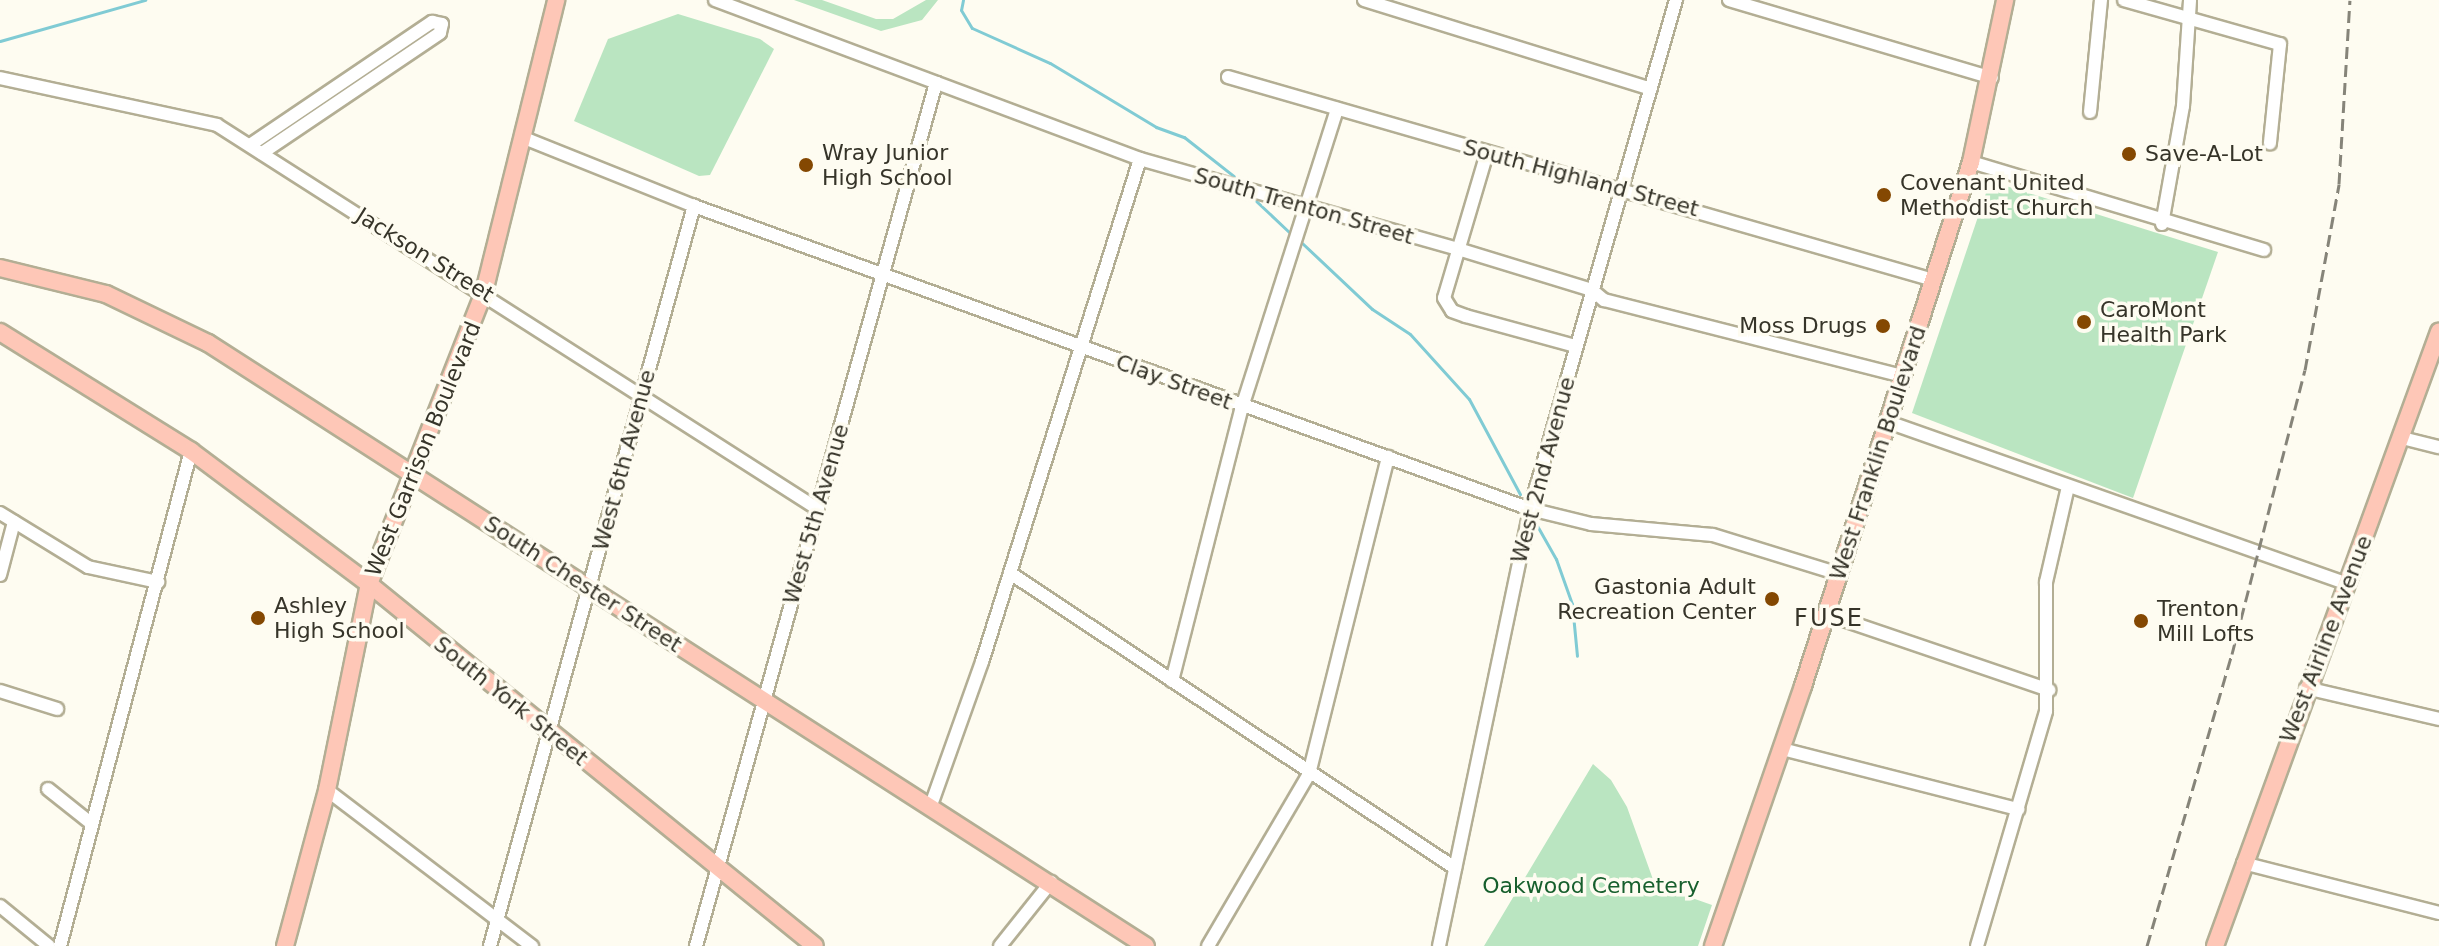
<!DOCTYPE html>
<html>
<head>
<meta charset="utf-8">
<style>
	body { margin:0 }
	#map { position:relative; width:2439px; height:946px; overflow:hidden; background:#fefcf1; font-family:"DejaVu Sans",sans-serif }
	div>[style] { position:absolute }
	.green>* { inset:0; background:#bae5c1 }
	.stream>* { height:3px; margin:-1.5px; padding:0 1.5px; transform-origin:1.5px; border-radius:1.5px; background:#80cbd4 }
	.roads { filter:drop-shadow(2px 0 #b3ae94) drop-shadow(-2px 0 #b3ae94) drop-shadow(0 2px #b3ae94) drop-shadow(0 -2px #b3ae94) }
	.minor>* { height:12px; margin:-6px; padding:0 6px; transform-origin:6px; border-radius:6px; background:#fff }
	.major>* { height:16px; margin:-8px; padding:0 8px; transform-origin:8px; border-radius:8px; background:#fec7b7 }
	.rail>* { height:3px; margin-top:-1.5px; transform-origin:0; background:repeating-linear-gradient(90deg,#868479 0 12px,transparent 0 18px) }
	.dots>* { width:22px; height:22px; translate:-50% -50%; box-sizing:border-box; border:4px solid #fefcf1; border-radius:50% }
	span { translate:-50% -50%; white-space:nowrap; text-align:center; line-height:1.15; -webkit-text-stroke:7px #fefcf1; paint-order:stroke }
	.poi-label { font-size:22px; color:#363429 }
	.left { translate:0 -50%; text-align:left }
	.right { translate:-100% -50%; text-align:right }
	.street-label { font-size:22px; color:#363429 }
	.park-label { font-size:22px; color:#175f2d }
	.neighbourhood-label { font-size:24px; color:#363429; letter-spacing:2px }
</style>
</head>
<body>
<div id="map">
	<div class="green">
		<div style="clip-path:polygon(794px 0,822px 0,876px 19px,893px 19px,926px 0,938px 0,922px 20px,881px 31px)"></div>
		<div style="clip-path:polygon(678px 14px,760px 39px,774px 49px,710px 175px,699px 176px,574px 121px,608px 39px)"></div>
		<div style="clip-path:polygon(1990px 181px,2218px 252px,2133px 498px,1912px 413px)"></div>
		<div style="clip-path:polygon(1593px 764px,1611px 780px,1627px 807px,1655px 885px,1712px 905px,1698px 946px,1484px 946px)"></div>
	</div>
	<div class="stream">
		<div style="left:963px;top:0;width:10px;rotate:101deg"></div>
		<div style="left:961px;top:10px;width:21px;rotate:59deg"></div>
		<div style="left:972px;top:28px;width:85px;rotate:24.2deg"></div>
		<div style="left:1050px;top:63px;width:124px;rotate:31.1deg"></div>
		<div style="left:1156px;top:127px;width:30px;rotate:20deg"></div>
		<div style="left:1184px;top:137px;width:71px;rotate:38.2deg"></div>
		<div style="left:0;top:41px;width:151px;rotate:-15.8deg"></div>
		<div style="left:1255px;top:200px;width:47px;rotate:43.3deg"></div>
		<div style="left:1302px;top:243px;width:96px;rotate:43.3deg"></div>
		<div style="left:1372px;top:309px;width:45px;rotate:33.3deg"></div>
		<div style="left:1410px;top:334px;width:88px;rotate:47.8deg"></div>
		<div style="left:1469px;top:399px;width:108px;rotate:61.8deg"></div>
		<div style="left:1535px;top:522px;width:43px;rotate:60.4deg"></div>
		<div style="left:1556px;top:559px;width:48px;rotate:70.4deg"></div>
		<div style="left:1572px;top:604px;width:52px;rotate:84.5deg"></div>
	</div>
	<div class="roads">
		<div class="minor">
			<div style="left:715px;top:0;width:454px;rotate:20.5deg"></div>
			<div style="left:1140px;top:159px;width:330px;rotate:15.8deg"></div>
			<div style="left:1458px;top:249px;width:140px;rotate:17deg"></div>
			<div style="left:1592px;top:290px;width:16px;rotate:40deg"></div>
			<div style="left:1604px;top:300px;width:308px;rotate:14.3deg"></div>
			<div style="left:1364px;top:0;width:300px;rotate:17.2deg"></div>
			<div style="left:1729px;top:0;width:274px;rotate:16.5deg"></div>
			<div style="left:2124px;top:0;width:162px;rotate:15.8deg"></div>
			<div style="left:2280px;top:44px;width:100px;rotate:95.8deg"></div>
			<div style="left:1228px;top:77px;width:734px;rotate:16.06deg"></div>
			<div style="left:0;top:78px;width:222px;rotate:12.2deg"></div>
			<div style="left:217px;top:125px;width:713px;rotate:32.58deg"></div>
			<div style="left:2090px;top:112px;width:113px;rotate:-84.4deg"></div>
			<div style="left:524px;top:138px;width:183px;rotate:21.8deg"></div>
			<div style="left:694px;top:206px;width:889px;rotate:19.92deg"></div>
			<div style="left:1530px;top:509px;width:63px;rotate:13.8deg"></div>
			<div style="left:1591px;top:524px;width:122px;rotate:5.2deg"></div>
			<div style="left:1713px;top:535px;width:132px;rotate:17.2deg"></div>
			<div style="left:250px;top:145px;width:220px;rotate:-34.1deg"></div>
			<div style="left:432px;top:22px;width:10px;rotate:11deg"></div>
			<div style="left:442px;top:24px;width:9px;rotate:103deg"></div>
			<div style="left:440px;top:33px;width:215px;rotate:146deg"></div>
			<div style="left:1487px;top:153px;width:151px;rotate:106.5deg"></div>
			<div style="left:1444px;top:298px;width:15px;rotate:58deg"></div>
			<div style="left:1452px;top:311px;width:15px;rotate:20deg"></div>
			<div style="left:1466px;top:316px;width:114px;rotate:15.3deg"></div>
			<div style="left:1971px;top:162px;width:306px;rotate:16.7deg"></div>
			<div style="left:2162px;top:224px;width:120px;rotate:-79.9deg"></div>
			<div style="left:2183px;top:106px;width:106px;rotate:-86.2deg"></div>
			<div style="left:1888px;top:422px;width:485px;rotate:19.4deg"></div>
			<div style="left:2402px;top:438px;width:38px;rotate:14deg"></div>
			<div style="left:0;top:513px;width:103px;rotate:31.5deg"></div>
			<div style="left:88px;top:567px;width:72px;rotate:12.1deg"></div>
			<div style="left:1010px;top:573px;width:534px;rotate:33.54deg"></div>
			<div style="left:0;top:575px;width:55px;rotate:-75.2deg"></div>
			<div style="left:1826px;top:614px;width:236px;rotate:18.8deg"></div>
			<div style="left:1172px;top:681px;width:283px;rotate:-75.7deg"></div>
			<div style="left:1242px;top:407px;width:313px;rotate:-72.3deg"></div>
			<div style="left:2306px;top:688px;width:137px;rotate:13.1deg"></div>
			<div style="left:0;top:691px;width:60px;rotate:17.5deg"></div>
			<div style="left:1782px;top:749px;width:244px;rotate:14.3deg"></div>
			<div style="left:48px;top:789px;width:56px;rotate:38.5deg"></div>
			<div style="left:327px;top:790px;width:258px;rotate:37.3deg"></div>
			<div style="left:931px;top:805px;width:152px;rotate:-70.4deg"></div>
			<div style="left:982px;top:662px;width:527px;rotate:-72.56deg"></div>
			<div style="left:2243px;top:863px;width:202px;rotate:14.3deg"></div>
			<div style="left:0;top:906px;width:63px;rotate:39.2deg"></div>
			<div style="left:60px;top:946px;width:512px;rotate:-75.18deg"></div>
			<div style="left:490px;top:946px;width:768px;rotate:-74.59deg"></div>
			<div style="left:696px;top:946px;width:896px;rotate:-74.46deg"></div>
			<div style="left:1000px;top:946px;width:82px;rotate:-51.4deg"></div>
			<div style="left:1208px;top:946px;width:199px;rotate:-59.6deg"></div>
			<div style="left:1309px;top:774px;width:327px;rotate:-76deg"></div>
			<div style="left:1439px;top:946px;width:446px;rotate:-78.2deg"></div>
			<div style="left:1530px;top:509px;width:530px;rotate:-74deg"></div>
			<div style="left:1977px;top:946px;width:245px;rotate:-73.6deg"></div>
			<div style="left:2046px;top:711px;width:129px;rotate:-90deg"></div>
			<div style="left:2046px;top:582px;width:98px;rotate:-77deg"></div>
		</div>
		<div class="major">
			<div style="left:0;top:268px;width:109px;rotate:13.8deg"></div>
			<div style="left:106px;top:294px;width:113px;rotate:25.7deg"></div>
			<div style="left:208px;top:343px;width:1115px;rotate:32.74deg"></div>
			<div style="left:0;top:332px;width:225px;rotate:31.9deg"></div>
			<div style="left:191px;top:451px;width:222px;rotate:36.8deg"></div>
			<div style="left:369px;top:584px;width:574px;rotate:39.06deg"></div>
			<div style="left:285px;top:946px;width:162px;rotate:-74.9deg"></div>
			<div style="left:327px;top:790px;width:210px;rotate:-78.5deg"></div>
			<div style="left:369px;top:584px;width:314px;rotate:-68.5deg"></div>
			<div style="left:484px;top:292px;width:301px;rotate:-76.1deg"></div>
			<div style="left:1713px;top:946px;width:275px;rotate:-70.9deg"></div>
			<div style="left:1803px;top:686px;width:550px;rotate:-72.22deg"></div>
			<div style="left:1971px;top:162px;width:166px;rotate:-78.1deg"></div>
			<div style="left:2215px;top:946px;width:654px;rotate:-69.96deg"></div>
		</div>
	</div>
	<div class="rail">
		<div style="left:2147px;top:946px;width:304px;rotate:-73.8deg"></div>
		<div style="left:2232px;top:654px;width:293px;rotate:-75.6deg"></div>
		<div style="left:2305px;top:370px;width:189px;rotate:-79.6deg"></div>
		<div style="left:2339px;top:184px;width:184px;rotate:-86.6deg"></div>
	</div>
	<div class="dots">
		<div style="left:2129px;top:154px;background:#844802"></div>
		<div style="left:806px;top:165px;background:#844802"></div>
		<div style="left:1884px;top:195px;background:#844802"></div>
		<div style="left:2084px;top:322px;background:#844802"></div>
		<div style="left:1883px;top:326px;background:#844802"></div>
		<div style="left:1772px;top:599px;background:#844802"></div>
		<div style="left:258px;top:618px;background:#844802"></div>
		<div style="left:2141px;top:621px;background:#844802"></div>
	</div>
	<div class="poi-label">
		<span class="left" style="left:822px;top:165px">Wray Junior<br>High School</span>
		<span class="left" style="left:2145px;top:154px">Save-A-Lot</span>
		<span class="left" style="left:1900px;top:195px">Covenant United<br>Methodist Church</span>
		<span class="left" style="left:2100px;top:322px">CaroMont<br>Health Park</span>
		<span class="right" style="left:1867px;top:326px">Moss Drugs</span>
		<span class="right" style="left:1756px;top:599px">Gastonia Adult<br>Recreation Center</span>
		<span class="left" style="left:274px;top:618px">Ashley<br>High School</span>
		<span class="left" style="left:2157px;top:621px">Trenton<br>Mill Lofts</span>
	</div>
	<div class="street-label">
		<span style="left:1581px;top:178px;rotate:15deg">South Highland Street</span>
		<span style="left:1304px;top:206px;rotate:16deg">South Trenton Street</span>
		<span style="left:425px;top:255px;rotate:32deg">Jackson Street</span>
		<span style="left:1174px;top:382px;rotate:20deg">Clay Street</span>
		<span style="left:423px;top:449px;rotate:-68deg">West Garrison Boulevard</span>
		<span style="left:1878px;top:453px;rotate:-72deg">West Franklin Boulevard</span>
		<span style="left:624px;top:460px;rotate:-75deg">West 6th Avenue</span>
		<span style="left:1543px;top:470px;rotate:-75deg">West 2nd Avenue</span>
		<span style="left:816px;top:514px;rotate:-74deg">West 5th Avenue</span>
		<span style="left:583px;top:584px;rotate:33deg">South Chester Street</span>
		<span style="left:2326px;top:639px;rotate:-69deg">West Airline Avenue</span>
		<span style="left:511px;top:701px;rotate:39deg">South York Street</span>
	</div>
	<div class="park-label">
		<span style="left:1591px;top:886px">Oakwood Cemetery</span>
	</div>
	<div class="neighbourhood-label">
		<span style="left:1829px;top:619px">FUSE</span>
	</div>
</div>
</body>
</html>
